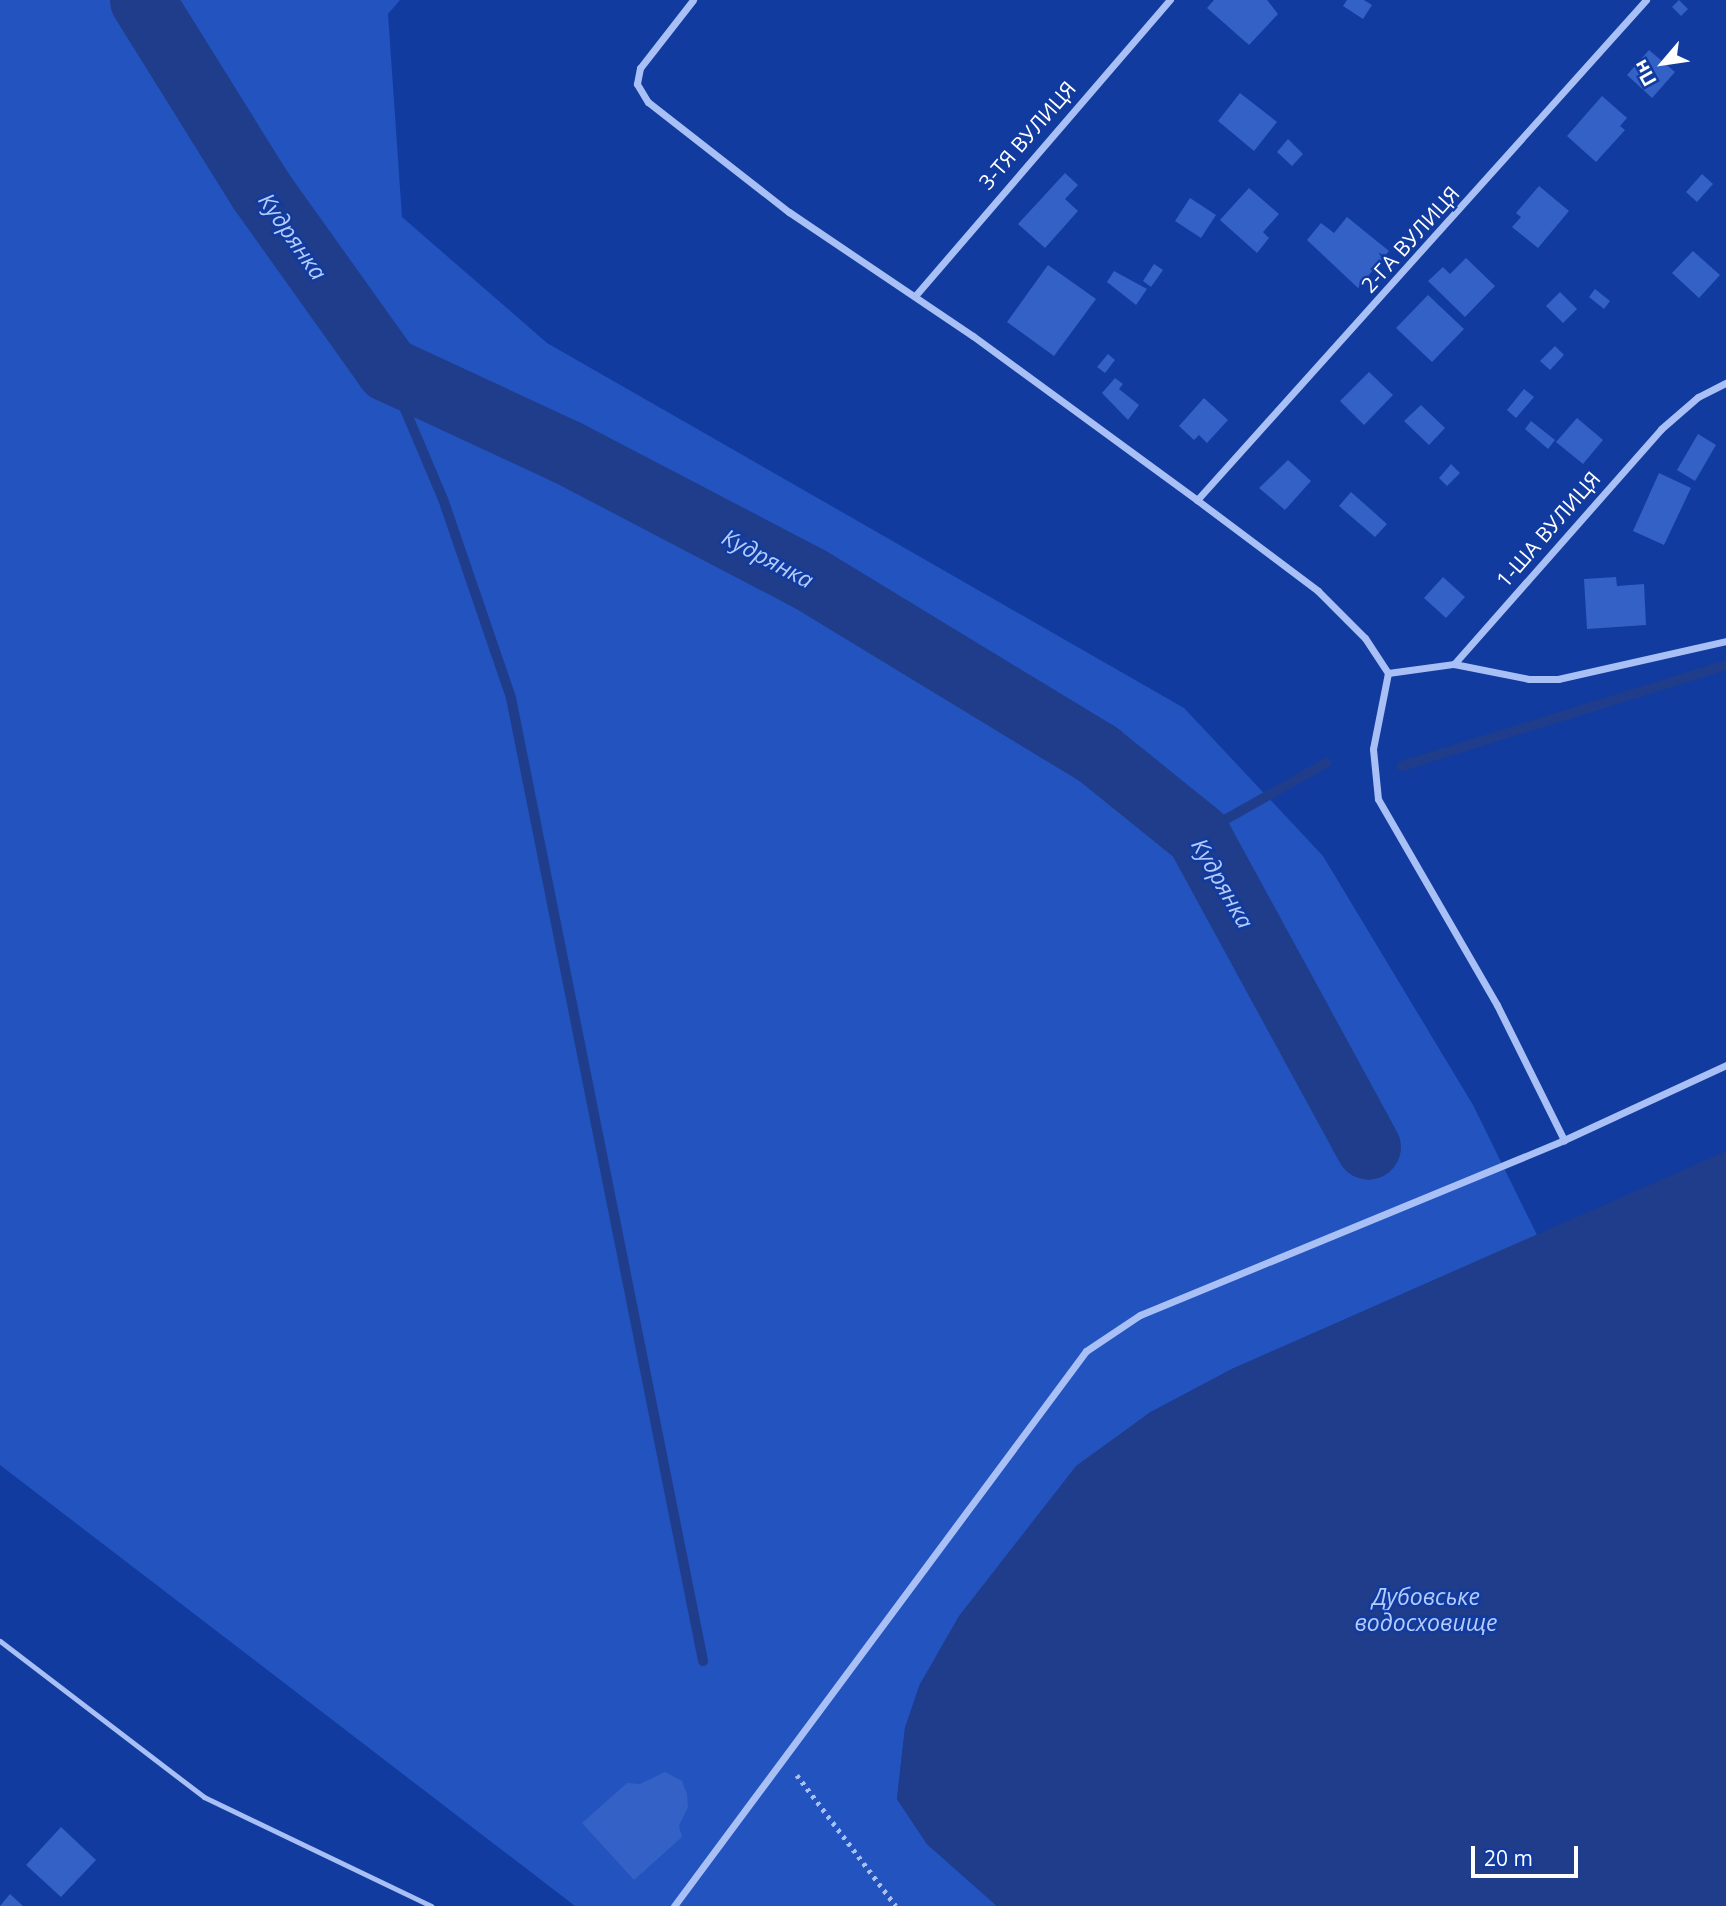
<!DOCTYPE html>
<html>
<head>
<meta charset="utf-8">
<style>
	body { margin:0 }
	#map { position:relative; width:1726px; height:1906px; overflow:hidden; background:#113b9f; font-family:"Open Sans",sans-serif }
	div>[style] { position:absolute }
	.green>* { inset:0; background:#2353be }
	.water>* { inset:0; background:#1f3d8a }
	.stream>* { height:10px; margin:-5px; padding:0 5px; transform-origin:5px; border-radius:5px; background:#1f3d8a }
	.river>* { height:65px; margin:-32.5px; padding:0 32.5px; transform-origin:32.5px; border-radius:32.5px; background:#1f3d8a }
	.building>* { inset:0; background:#3461c5 }
	.path>* { height:4.5px; margin-top:-2.25px; transform-origin:0; background:repeating-linear-gradient(90deg,#a8c0f5 0 3.5px,transparent 0 8.5px) }
	.service>* { height:5px; margin:-2.5px; padding:0 2.5px; transform-origin:2.5px; border-radius:2.5px; background:#a8c0f5 }
	.minor>* { height:7px; margin:-3.5px; padding:0 3.5px; transform-origin:3.5px; border-radius:3.5px; background:#a8c0f5 }
	span { translate:-50% -50%; white-space:nowrap; text-align:center; line-height:1.15; -webkit-text-stroke:5px #113b9f; paint-order:stroke }
	.street-label { font-size:21px; color:#fff }
	.water-label { font-size:23px; color:#b5cbfb; font-style:italic }
	.north { position:absolute; left:1628px; top:28px; width:70px; height:70px; -webkit-text-stroke:5px #113b9f; paint-order:stroke; rotate:241deg; font-size:19px; font-weight:700; line-height:28px; text-align:center; color:#fff }
	.north::after { content:''; display:block; margin:auto; width:24px; height:32px; background:#fff; clip-path:polygon(50% 0,100% 100%,50% 72%,0 100%) }
	.scale { position:absolute; left:1471px; top:1846px; width:107px; height:32px; box-sizing:border-box; border:4px solid #fff; border-top:0; padding-left:9px; font-size:21px; line-height:24px; white-space:nowrap; color:#fff; -webkit-text-stroke:5px #113b9f; paint-order:stroke }
</style>
</head>
<body>
<div id="map">
	<div class="green">
		<div style="clip-path:polygon(0 0,400px 0,388px 14px,402px 217px,547px 343px,1184px 708px,1323px 856px,1473px 1105px,1537px 1235px,1232px 1369px,1149px 1413px,920px 1684px,905px 1728px,897px 1799px,927px 1844px,997px 1906px,575px 1906px,0 1465px)"></div>
	</div>
	<div class="water">
		<div style="clip-path:polygon(1726px 1151px,1726px 1906px,997px 1906px,927px 1844px,897px 1799px,905px 1728px,920px 1684px,959px 1616px,1076px 1466px,1149px 1413px,1232px 1369px)"></div>
	</div>
	<div class="stream">
		<div style="left:388px;top:369px;width:141px;rotate:67.1deg"></div>
		<div style="left:443px;top:499px;width:210px;rotate:71.1deg"></div>
		<div style="left:511px;top:698px;width:982px;rotate:78.72deg"></div>
		<div style="left:1402px;top:766px;width:339px;rotate:-17.3deg"></div>
		<div style="left:1198px;top:835px;width:147px;rotate:-29.4deg"></div>
	</div>
	<div class="river">
		<div style="left:142px;top:0;width:225px;rotate:58.1deg"></div>
		<div style="left:261px;top:191px;width:219px;rotate:54.5deg"></div>
		<div style="left:388px;top:369px;width:197px;rotate:24.9deg"></div>
		<div style="left:567px;top:452px;width:274px;rotate:27.6deg"></div>
		<div style="left:810px;top:579px;width:338px;rotate:31.3deg"></div>
		<div style="left:1099px;top:755px;width:127px;rotate:38.9deg"></div>
		<div style="left:1198px;top:835px;width:355px;rotate:61.4deg"></div>
	</div>
	<div class="building">
		<div style="clip-path:polygon(1214px 0,1267px 0,1278px 14px,1249px 45px,1207px 8px)"></div>
		<div style="clip-path:polygon(1347px 0,1364px 0,1372px 5px,1363px 19px,1343px 6px)"></div>
		<div style="clip-path:polygon(1679px 0,1688px 9px,1681px 16px,1672px 7px)"></div>
		<div style="clip-path:polygon(1649px 50px,1675px 72px,1652px 98px,1627px 75px)"></div>
		<div style="clip-path:polygon(1240px 93px,1277px 122px,1254px 151px,1218px 121px)"></div>
		<div style="clip-path:polygon(1602px 96px,1627px 118px,1620px 126px,1625px 130px,1596px 162px,1567px 136px)"></div>
		<div style="clip-path:polygon(1288px 139px,1303px 154px,1292px 166px,1277px 152px)"></div>
		<div style="clip-path:polygon(1065px 173px,1078px 185px,1065px 199px,1078px 211px,1045px 248px,1018px 224px)"></div>
		<div style="clip-path:polygon(1702px 174px,1713px 184px,1697px 202px,1686px 192px)"></div>
		<div style="clip-path:polygon(1539px 186px,1569px 211px,1538px 248px,1512px 227px,1521px 217px,1516px 213px)"></div>
		<div style="clip-path:polygon(1249px 188px,1279px 214px,1263px 232px,1269px 238px,1257px 253px,1220px 220px)"></div>
		<div style="clip-path:polygon(1190px 198px,1216px 215px,1201px 238px,1175px 221px)"></div>
		<div style="clip-path:polygon(1347px 217px,1389px 251px,1358px 288px,1307px 240px,1321px 223px,1334px 233px)"></div>
		<div style="clip-path:polygon(1693px 251px,1720px 275px,1699px 298px,1672px 273px)"></div>
		<div style="clip-path:polygon(1466px 258px,1495px 286px,1465px 317px,1428px 281px,1443px 267px,1450px 274px)"></div>
		<div style="clip-path:polygon(1154px 264px,1163px 270px,1151px 287px,1143px 281px)"></div>
		<div style="clip-path:polygon(1048px 265px,1096px 299px,1054px 356px,1007px 322px)"></div>
		<div style="clip-path:polygon(1114px 271px,1147px 289px,1136px 305px,1107px 282px)"></div>
		<div style="clip-path:polygon(1595px 289px,1610px 301px,1604px 309px,1589px 297px)"></div>
		<div style="clip-path:polygon(1560px 292px,1577px 309px,1563px 323px,1546px 306px)"></div>
		<div style="clip-path:polygon(1428px 295px,1464px 329px,1432px 362px,1396px 328px)"></div>
		<div style="clip-path:polygon(1555px 346px,1564px 355px,1550px 370px,1540px 361px)"></div>
		<div style="clip-path:polygon(1108px 354px,1115px 360px,1105px 373px,1097px 367px)"></div>
		<div style="clip-path:polygon(1369px 372px,1393px 395px,1364px 425px,1340px 401px)"></div>
		<div style="clip-path:polygon(1115px 378px,1123px 384px,1119px 389px,1139px 405px,1128px 420px,1102px 393px)"></div>
		<div style="clip-path:polygon(1524px 389px,1534px 397px,1516px 418px,1507px 410px)"></div>
		<div style="clip-path:polygon(1204px 398px,1228px 420px,1207px 443px,1199px 435px,1194px 440px,1179px 426px)"></div>
		<div style="clip-path:polygon(1421px 405px,1445px 428px,1429px 445px,1404px 421px)"></div>
		<div style="clip-path:polygon(1577px 418px,1603px 440px,1583px 464px,1556px 442px)"></div>
		<div style="clip-path:polygon(1531px 421px,1555px 440px,1548px 449px,1525px 429px)"></div>
		<div style="clip-path:polygon(1698px 434px,1716px 445px,1695px 481px,1677px 470px)"></div>
		<div style="clip-path:polygon(1288px 460px,1311px 481px,1285px 510px,1259px 488px)"></div>
		<div style="clip-path:polygon(1451px 464px,1460px 473px,1447px 486px,1439px 478px)"></div>
		<div style="clip-path:polygon(1659px 473px,1691px 488px,1664px 545px,1633px 531px)"></div>
		<div style="clip-path:polygon(1351px 492px,1387px 524px,1375px 537px,1339px 506px)"></div>
		<div style="clip-path:polygon(1443px 577px,1465px 597px,1446px 618px,1424px 598px)"></div>
		<div style="clip-path:polygon(1616px 577px,1617px 586px,1644px 584px,1646px 625px,1587px 629px,1584px 579px)"></div>
		<div style="clip-path:polygon(665px 1772px,682px 1781px,687px 1794px,688px 1807px,679px 1826px,682px 1837px,634px 1880px,582px 1823px,627px 1783px,640px 1784px)"></div>
		<div style="clip-path:polygon(61px 1827px,96px 1860px,61px 1897px,26px 1865px)"></div>
		<div style="clip-path:polygon(10px 1894px,23px 1906px,0 1906px)"></div>
	</div>
	<div class="path">
		<div style="left:797px;top:1775px;width:164px;rotate:52.9deg"></div>
	</div>
	<div class="service">
		<div style="left:0;top:1641px;width:257px;rotate:37.4deg"></div>
		<div style="left:204px;top:1797px;width:252px;rotate:25.6deg"></div>
	</div>
	<div class="minor">
		<div style="left:693px;top:0;width:86px;rotate:127.9deg"></div>
		<div style="left:640px;top:68px;width:16px;rotate:101deg"></div>
		<div style="left:637px;top:84px;width:21px;rotate:59deg"></div>
		<div style="left:648px;top:102px;width:179px;rotate:38deg"></div>
		<div style="left:789px;top:212px;width:222px;rotate:34deg"></div>
		<div style="left:973px;top:336px;width:278px;rotate:36.2deg"></div>
		<div style="left:1197px;top:500px;width:151px;rotate:36.9deg"></div>
		<div style="left:1318px;top:591px;width:66px;rotate:45deg"></div>
		<div style="left:1365px;top:638px;width:42px;rotate:56.7deg"></div>
		<div style="left:1388px;top:673px;width:77px;rotate:101.2deg"></div>
		<div style="left:1373px;top:749px;width:50px;rotate:84.3deg"></div>
		<div style="left:1378px;top:799px;width:238px;rotate:60deg"></div>
		<div style="left:1497px;top:1005px;width:151px;rotate:63.6deg"></div>
		<div style="left:915px;top:296px;width:391px;rotate:-49.3deg"></div>
		<div style="left:1197px;top:500px;width:672px;rotate:-48.08deg"></div>
		<div style="left:1454px;top:664px;width:76px;rotate:11.3deg"></div>
		<div style="left:1529px;top:679px;width:29px"></div>
		<div style="left:1558px;top:679px;width:172px;rotate:-12.7deg"></div>
		<div style="left:1388px;top:673px;width:67px;rotate:-7.8deg"></div>
		<div style="left:1454px;top:664px;width:313px;rotate:-48.6deg"></div>
		<div style="left:1661px;top:429px;width:49px;rotate:-40.9deg"></div>
		<div style="left:1698px;top:397px;width:31px;rotate:-27deg"></div>
		<div style="left:674px;top:1906px;width:691px;rotate:-53.41deg"></div>
		<div style="left:1086px;top:1351px;width:65px;rotate:-33.7deg"></div>
		<div style="left:1140px;top:1315px;width:459px;rotate:-22.4deg"></div>
		<div style="left:1564px;top:1140px;width:179px;rotate:-24.8deg"></div>
	</div>
	<div class="street-label">
		<span style="left:1027px;top:135px;rotate:-49deg">3-ТЯ ВУЛИЦЯ</span>
		<span style="left:1410px;top:239px;rotate:-48deg">2-ГА ВУЛИЦЯ</span>
		<span style="left:1548px;top:529px;rotate:-49deg">1-ША ВУЛИЦЯ</span>
	</div>
	<div class="water-label">
		<span style="left:293px;top:236px;rotate:55deg">Кудрянка</span>
		<span style="left:768px;top:558px;rotate:28deg">Кудрянка</span>
		<span style="left:1223px;top:883px;rotate:60deg">Кудрянка</span>
		<span style="left:1426px;top:1609px">Дубовське<br>водосховище</span>
	</div>
	<div class="north">Пн</div>
	<div class="scale">20 m</div>
</div>
</body>
</html>
